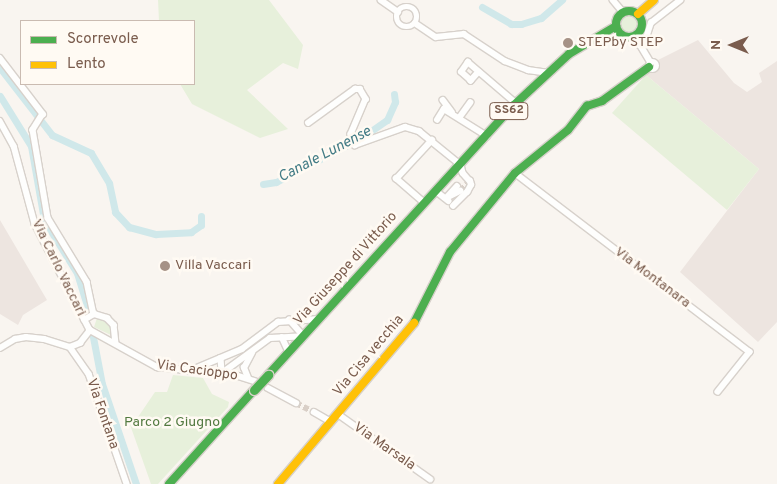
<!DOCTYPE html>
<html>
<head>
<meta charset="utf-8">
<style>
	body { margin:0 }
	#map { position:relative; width:777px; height:484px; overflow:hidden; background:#f9f5f0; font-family:Overpass,sans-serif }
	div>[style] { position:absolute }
	.industrial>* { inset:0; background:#ede5e0 }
	.green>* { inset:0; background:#e7f0db }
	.round { border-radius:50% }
	.canal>* { height:7px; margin:-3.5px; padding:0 3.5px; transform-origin:3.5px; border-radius:3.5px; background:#d0e8ea }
	.street-tunnel>* { height:5.5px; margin-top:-2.75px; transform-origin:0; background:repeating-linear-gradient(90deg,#d9cfc7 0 5.5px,transparent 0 8.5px) }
	.roads { filter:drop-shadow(1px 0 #d7d1cb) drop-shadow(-1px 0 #d7d1cb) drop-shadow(0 1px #d7d1cb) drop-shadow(0 -1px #d7d1cb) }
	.street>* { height:5.5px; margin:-2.75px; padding:0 2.75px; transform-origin:2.75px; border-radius:2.75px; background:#fefefd }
	.street>.ring { margin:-2.75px; padding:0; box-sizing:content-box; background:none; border:5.5px solid #fefefd; border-radius:50% }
	.fast>* { height:8px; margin:-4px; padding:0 4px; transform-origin:4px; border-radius:4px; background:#4caf50 }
	.fast>.ring { margin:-4px; padding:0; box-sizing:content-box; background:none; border:8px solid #4caf50; border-radius:50% }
	.slow>* { height:8px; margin:-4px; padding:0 4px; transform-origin:4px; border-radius:4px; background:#ffc107 }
	.bridges { filter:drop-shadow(1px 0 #dad1cc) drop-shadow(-1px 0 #dad1cc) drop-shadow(0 1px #dad1cc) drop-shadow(0 -1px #dad1cc) }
	.fast-bridge>* { height:9px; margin:-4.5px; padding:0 4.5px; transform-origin:4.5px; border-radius:4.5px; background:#4caf50 }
	.dots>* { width:14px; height:14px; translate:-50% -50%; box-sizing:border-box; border:2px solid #fffaf3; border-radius:50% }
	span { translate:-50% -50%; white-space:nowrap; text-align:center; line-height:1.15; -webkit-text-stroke:5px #fffaf3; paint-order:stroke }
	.shield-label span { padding:1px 4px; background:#fffaf3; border:1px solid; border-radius:4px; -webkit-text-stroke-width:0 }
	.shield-label { font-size:12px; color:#7a5c4d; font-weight:700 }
	.poi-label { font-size:14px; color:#7a5c4d }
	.left { translate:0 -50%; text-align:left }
	.street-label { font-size:14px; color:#7a5c4d }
	.park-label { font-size:14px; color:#537a41 }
	.water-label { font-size:15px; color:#437c86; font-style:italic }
	.legend { position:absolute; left:20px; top:20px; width:175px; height:65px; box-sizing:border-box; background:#fffaf3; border:1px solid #cabbb1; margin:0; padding:6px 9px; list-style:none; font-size:15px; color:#7a5c4d }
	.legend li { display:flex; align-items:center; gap:10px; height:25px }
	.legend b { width:25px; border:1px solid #cabbb1 }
	.north { position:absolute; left:707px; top:20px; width:50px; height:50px; -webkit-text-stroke:4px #fffaf3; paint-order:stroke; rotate:270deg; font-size:14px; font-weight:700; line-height:20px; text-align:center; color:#7a5c4d }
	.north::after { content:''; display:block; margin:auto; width:18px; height:22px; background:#7a5c4d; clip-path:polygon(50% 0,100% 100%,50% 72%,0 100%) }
</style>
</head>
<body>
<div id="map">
	<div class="industrial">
		<div style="clip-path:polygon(698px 40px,734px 83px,747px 92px,762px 82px,759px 73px,777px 61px,777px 322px,758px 342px,680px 272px,759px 169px,646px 75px,658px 60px)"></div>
		<div style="clip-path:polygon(0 220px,47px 300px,23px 315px,18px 325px,0 314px)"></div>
	</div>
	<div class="green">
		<div style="clip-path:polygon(158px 0,269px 0,303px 45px,298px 69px,283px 63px,247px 90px,288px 129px,260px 138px,192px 104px,180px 84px,194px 84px,194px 21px,159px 21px)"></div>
		<div class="round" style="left:616px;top:11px;width:26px;height:26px"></div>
		<div style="clip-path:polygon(646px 75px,759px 169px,727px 210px,612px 113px)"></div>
		<div style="clip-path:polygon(97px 318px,106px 320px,111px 325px,111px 335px,94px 327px)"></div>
		<div style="clip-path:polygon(173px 375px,203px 378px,212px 394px,229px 402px,228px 407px,158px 484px,151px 484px,128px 419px,138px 417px,155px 392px,167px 392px)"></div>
	</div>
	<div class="canal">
		<div style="left:482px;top:7px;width:34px;rotate:30deg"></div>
		<div style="left:511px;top:24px;width:10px"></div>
		<div style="left:521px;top:24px;width:21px;rotate:-17deg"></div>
		<div style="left:541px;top:18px;width:28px;rotate:-41deg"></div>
		<div style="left:0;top:68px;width:85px;rotate:52.2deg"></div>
		<div style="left:52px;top:135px;width:43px;rotate:24.8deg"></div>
		<div style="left:91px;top:153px;width:35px;rotate:59deg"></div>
		<div style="left:109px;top:183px;width:30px;rotate:78deg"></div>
		<div style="left:115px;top:212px;width:21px;rotate:47deg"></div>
		<div style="left:129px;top:227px;width:28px;rotate:15deg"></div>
		<div style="left:156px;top:234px;width:35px;rotate:-3deg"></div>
		<div style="left:191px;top:232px;width:12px;rotate:-35deg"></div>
		<div style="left:201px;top:225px;width:9px;rotate:-90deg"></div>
		<div style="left:0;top:96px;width:59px;rotate:58.2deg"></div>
		<div style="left:31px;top:146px;width:75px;rotate:80deg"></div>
		<div style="left:44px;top:220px;width:62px;rotate:58.1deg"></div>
		<div style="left:77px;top:273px;width:34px;rotate:73deg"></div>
		<div style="left:263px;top:184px;width:13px;rotate:-9deg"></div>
		<div style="left:276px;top:182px;width:96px;rotate:-27.4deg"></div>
		<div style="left:361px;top:138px;width:32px;rotate:-35deg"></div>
		<div style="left:387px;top:120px;width:20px;rotate:-66deg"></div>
		<div style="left:395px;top:102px;width:8px;rotate:-97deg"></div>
		<div style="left:93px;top:337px;width:48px;rotate:79.2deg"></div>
		<div style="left:102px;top:384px;width:106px;rotate:71.2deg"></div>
	</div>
	<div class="street-tunnel">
		<div style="left:460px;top:191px;width:10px;rotate:-45deg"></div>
		<div style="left:296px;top:403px;width:20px;rotate:27deg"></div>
	</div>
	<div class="roads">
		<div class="street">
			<div style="left:381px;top:0;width:21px;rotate:35deg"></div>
			<div style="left:613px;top:0;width:16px;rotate:50deg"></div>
			<div class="ring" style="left:397px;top:7px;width:14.5px;height:14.5px"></div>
			<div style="left:415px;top:23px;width:25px;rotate:34deg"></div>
			<div style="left:436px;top:37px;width:28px;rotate:-6deg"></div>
			<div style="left:464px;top:34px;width:49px;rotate:33.4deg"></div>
			<div style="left:505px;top:61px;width:25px;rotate:21deg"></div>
			<div style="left:528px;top:70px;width:21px;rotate:8deg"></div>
			<div style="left:635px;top:36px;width:31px;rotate:59deg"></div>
			<div style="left:639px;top:45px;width:10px;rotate:-45deg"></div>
			<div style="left:646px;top:38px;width:16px;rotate:-72deg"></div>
			<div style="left:651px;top:23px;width:37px;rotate:-38deg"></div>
			<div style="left:0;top:58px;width:71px;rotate:52.5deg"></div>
			<div style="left:43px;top:114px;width:19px;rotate:122deg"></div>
			<div style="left:33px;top:130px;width:89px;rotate:80.3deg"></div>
			<div style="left:48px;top:218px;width:75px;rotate:58.6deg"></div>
			<div style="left:87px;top:282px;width:33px;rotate:78deg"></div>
			<div class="ring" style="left:648.5px;top:61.5px;width:3.5px;height:3.5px"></div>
			<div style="left:479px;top:72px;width:12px;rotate:132deg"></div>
			<div style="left:471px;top:81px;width:13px;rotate:-138deg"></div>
			<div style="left:461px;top:72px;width:12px;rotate:-55deg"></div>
			<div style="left:468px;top:62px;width:63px;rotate:40.5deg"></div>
			<div style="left:443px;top:100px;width:15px;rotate:53deg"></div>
			<div style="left:459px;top:118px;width:19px;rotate:-54deg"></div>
			<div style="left:437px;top:120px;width:13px;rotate:-58deg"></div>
			<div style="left:444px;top:109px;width:51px;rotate:32.1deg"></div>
			<div style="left:0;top:121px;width:29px;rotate:61deg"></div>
			<div style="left:14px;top:146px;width:81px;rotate:74.9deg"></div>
			<div style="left:35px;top:224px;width:119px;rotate:62.6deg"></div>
			<div style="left:308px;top:123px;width:58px;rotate:-35.9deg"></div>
			<div style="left:355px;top:89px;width:5px"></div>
			<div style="left:360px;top:89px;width:12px;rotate:59deg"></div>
			<div style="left:366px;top:99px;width:38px;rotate:113deg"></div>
			<div style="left:351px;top:134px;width:12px;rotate:70deg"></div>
			<div style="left:355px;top:145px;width:53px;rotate:-19.8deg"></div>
			<div style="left:405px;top:127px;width:15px;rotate:16deg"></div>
			<div style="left:419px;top:131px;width:54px;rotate:39deg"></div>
			<div style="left:461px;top:165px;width:8px;rotate:76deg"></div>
			<div style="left:463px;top:173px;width:11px;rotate:49deg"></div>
			<div style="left:515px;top:173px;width:295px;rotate:37.3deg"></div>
			<div style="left:750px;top:352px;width:51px;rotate:128.7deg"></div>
			<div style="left:436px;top:191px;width:16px;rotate:38deg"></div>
			<div style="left:448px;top:196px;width:13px;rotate:-48deg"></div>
			<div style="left:446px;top:198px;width:16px;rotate:-27deg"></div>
			<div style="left:424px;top:203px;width:37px;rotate:-139deg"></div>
			<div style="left:396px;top:179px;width:53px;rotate:-47.3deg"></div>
			<div style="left:453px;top:206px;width:20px;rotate:-45deg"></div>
			<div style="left:467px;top:192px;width:8px;rotate:-60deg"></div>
			<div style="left:471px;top:185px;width:4px;rotate:-104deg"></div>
			<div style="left:84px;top:320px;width:12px;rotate:-31deg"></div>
			<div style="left:94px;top:314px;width:14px;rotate:17deg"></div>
			<div style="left:107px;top:318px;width:10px;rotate:45deg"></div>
			<div style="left:114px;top:325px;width:18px;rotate:84deg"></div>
			<div style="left:282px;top:337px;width:17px;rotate:65deg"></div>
			<div style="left:70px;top:347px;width:33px;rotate:55deg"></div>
			<div style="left:89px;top:374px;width:116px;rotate:70.9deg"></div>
			<div style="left:0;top:348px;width:17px;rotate:-31deg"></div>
			<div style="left:15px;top:339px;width:11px;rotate:-10deg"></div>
			<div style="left:26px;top:337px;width:18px;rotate:6deg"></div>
			<div style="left:44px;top:339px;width:27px;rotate:17deg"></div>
			<div style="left:70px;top:347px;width:11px;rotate:-22deg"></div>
			<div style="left:80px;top:343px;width:16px;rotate:-52deg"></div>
			<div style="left:90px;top:330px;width:77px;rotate:28.9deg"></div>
			<div style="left:157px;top:367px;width:78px;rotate:5.9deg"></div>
			<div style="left:235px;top:375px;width:21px;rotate:17deg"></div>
			<div style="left:221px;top:358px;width:15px;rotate:86deg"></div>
			<div style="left:192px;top:370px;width:54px;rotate:-22.8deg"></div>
			<div style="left:242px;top:349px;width:45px;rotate:-36.9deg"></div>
			<div style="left:278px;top:322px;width:41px;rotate:-4.2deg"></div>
			<div style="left:222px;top:373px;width:59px;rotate:-36.1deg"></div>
			<div style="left:270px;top:338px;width:33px;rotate:-3deg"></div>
			<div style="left:303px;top:336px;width:21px;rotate:-131deg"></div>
			<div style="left:248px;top:378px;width:11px;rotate:-112deg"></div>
			<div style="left:244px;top:368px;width:17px;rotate:-62deg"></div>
			<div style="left:268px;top:388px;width:32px;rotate:28deg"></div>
			<div style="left:314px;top:412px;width:20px;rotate:30deg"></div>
			<div style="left:338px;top:414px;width:113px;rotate:35.2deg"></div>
		</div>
		<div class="fast">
			<div class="ring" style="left:616px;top:11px;width:18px;height:18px"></div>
			<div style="left:414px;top:323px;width:80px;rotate:-63.1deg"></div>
			<div style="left:450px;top:252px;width:102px;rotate:-50.6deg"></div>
			<div style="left:515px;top:173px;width:68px;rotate:-39.1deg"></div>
			<div style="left:568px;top:130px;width:31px;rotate:-52deg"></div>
			<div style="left:587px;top:106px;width:16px;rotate:-18deg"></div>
			<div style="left:602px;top:101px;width:58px;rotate:-35.9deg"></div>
			<div style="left:268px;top:375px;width:365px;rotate:-47.7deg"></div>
			<div style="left:514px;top:105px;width:75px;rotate:-42.8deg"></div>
			<div style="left:569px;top:54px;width:55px;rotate:-30.8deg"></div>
			<div style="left:169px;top:484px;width:127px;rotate:-47.9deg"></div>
		</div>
		<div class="slow">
			<div style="left:638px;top:14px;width:21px;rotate:-41deg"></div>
			<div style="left:278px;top:484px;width:211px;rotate:-49.8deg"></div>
		</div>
	</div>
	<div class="bridges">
		<div class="fast-bridge">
			<div style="left:254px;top:390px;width:21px;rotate:-47deg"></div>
		</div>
	</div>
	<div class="dots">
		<div style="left:568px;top:43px;background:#a69286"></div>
		<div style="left:165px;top:266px;background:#a69286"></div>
	</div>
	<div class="shield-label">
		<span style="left:509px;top:111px">SS62</span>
	</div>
	<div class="poi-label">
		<span class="left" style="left:578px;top:43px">STEPby STEP</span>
		<span class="left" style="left:175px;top:266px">Villa Vaccari</span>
	</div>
	<div class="street-label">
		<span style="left:58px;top:268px;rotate:64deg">Via Carlo Vaccari</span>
		<span style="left:346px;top:269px;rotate:-48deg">Via Giuseppe di Vittorio</span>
		<span style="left:652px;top:278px;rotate:37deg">Via Montanara</span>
		<span style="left:369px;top:356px;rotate:-50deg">Via Cisa vecchia</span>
		<span style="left:197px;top:371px;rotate:8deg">Via Cacioppo</span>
		<span style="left:102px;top:414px;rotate:71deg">Via Fontana</span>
		<span style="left:384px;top:447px;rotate:35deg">Via Marsala</span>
	</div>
	<div class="park-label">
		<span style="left:172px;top:423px">Parco 2 Giugno</span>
	</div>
	<div class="water-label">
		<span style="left:325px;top:155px;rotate:-28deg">Canale Lunense</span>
	</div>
	<ul class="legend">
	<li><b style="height:6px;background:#4caf50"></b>Scorrevole</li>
	<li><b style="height:6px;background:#ffc107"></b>Lento</li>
	</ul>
	<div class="north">N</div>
</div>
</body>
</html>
